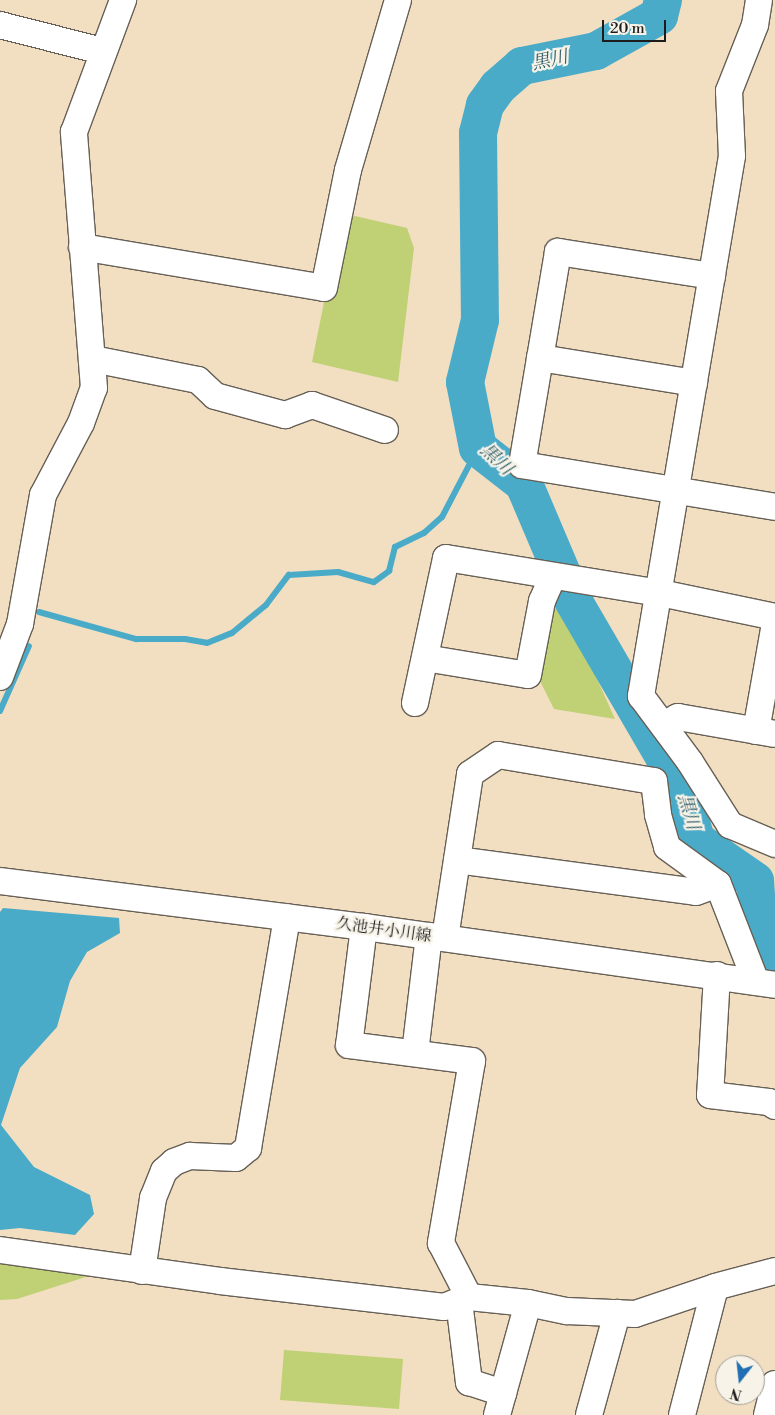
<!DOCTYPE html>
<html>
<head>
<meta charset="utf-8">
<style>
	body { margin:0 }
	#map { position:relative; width:775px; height:1415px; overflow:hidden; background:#f2dec1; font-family:"Libre Bodoni","Noto Serif JP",serif }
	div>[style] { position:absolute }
	.green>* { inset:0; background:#bfd174 }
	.water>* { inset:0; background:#4aabc9 }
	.stream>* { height:6px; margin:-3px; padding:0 3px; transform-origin:3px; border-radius:3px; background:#4aabc9 }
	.river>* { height:38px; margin:-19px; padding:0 19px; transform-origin:19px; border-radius:19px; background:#4aabc9 }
	.roads { filter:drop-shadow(1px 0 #676056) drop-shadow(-1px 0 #676056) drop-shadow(0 1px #676056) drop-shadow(0 -1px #676056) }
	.minor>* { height:26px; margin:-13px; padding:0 13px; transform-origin:13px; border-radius:13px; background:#fff }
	span { translate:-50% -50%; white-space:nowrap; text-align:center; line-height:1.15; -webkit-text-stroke:4.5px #f7f3e8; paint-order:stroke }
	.street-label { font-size:16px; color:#1c1c1c }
	.water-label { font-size:18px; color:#315c6a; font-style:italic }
	.north { position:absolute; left:715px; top:1355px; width:50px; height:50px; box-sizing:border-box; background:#f7f3e8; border:1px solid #9f9d96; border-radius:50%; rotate:196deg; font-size:14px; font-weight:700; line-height:20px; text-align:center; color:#1c1c1c }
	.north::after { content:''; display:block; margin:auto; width:18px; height:22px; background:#1f6fb2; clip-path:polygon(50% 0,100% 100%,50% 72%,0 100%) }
	.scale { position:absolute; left:602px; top:20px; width:64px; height:22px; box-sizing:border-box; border:2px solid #1c1c1c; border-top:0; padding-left:6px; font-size:15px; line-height:18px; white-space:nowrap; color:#1c1c1c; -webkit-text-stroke:4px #f7f3e8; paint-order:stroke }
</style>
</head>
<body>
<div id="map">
	<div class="green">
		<div style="clip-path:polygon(342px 213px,407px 228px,414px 248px,398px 382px,312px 362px)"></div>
		<div style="clip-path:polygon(554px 602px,568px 614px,615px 719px,554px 709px,537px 675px)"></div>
		<div style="clip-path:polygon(0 1260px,95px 1274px,17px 1299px,0 1300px)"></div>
		<div style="clip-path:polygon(284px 1350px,403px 1359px,399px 1409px,280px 1400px)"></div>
	</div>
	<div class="water">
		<div style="clip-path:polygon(3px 908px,119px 918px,120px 933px,87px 952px,70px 981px,57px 1027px,20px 1068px,1px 1125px,34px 1167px,90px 1195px,94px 1214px,75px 1235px,20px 1228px,0 1230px,0 912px)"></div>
	</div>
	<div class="stream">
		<div style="left:39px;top:612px;width:101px;rotate:15.6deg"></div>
		<div style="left:136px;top:639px;width:49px"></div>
		<div style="left:185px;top:639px;width:22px;rotate:10deg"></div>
		<div style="left:207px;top:643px;width:27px;rotate:-22deg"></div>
		<div style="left:232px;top:633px;width:44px;rotate:-39.5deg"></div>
		<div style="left:266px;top:605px;width:38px;rotate:-53deg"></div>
		<div style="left:289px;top:575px;width:49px;rotate:-3.5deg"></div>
		<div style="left:338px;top:572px;width:37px;rotate:16deg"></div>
		<div style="left:374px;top:582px;width:19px;rotate:-36deg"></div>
		<div style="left:389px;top:571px;width:25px;rotate:-76deg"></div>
		<div style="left:395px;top:547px;width:32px;rotate:-26deg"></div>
		<div style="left:424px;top:533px;width:24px;rotate:-42deg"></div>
		<div style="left:442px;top:517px;width:78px;rotate:-62.4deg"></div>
		<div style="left:0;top:711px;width:71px;rotate:-66deg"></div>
	</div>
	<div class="river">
		<div style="left:663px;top:0;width:16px;rotate:104deg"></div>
		<div style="left:659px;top:16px;width:72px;rotate:150.9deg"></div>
		<div style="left:596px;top:51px;width:76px;rotate:168.5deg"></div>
		<div style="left:522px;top:66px;width:32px;rotate:139deg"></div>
		<div style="left:498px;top:87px;width:22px;rotate:126deg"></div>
		<div style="left:485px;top:105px;width:29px;rotate:104deg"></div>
		<div style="left:478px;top:133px;width:187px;rotate:89.4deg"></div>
		<div style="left:480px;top:320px;width:64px;rotate:103.6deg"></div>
		<div style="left:465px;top:382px;width:67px;rotate:78.9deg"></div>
		<div style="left:478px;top:448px;width:58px;rotate:38deg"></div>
		<div style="left:524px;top:484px;width:128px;rotate:67deg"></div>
		<div style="left:574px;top:602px;width:213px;rotate:59.8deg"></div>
		<div style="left:681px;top:786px;width:56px;rotate:74.5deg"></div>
		<div style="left:696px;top:840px;width:72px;rotate:34.8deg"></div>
		<div style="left:755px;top:881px;width:42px;rotate:85.9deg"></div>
		<div style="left:758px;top:923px;width:37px;rotate:63deg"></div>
	</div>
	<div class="roads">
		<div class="minor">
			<div style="left:759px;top:0;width:25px;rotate:99deg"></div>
			<div style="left:755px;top:25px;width:71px;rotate:111.5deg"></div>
			<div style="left:729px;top:91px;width:65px;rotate:87.4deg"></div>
			<div style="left:732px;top:156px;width:548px;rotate:99.57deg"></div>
			<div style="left:641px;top:696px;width:82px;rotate:53.4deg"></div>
			<div style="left:690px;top:762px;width:75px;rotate:57.6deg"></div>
			<div style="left:730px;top:825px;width:49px;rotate:22.9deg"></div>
			<div style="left:0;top:25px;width:105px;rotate:14.3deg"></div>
			<div style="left:82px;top:247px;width:245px;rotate:9.6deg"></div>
			<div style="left:324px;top:288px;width:120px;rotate:-78.5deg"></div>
			<div style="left:348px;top:170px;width:177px;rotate:-73.6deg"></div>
			<div style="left:712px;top:276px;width:156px;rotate:-171.1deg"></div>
			<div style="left:558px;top:252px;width:216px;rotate:99.6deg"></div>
			<div style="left:522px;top:465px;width:256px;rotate:9.4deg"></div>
			<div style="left:540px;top:358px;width:156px;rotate:9.2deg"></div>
			<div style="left:93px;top:359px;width:107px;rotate:11.3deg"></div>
			<div style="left:198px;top:380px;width:23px;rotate:43deg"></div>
			<div style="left:215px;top:396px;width:73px;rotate:15.2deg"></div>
			<div style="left:285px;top:415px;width:29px;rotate:-20deg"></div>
			<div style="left:312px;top:405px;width:77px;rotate:18.9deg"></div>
			<div style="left:425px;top:658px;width:104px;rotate:9.4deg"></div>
			<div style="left:528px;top:675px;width:75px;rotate:-79.3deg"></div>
			<div style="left:542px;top:601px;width:27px;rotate:-66deg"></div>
			<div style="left:0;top:677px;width:57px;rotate:-69.3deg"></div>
			<div style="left:20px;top:624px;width:131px;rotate:-79.9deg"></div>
			<div style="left:43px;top:495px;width:81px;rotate:-62.2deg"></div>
			<div style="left:81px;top:423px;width:37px;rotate:-70deg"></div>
			<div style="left:94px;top:388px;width:257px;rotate:-94.5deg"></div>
			<div style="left:74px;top:132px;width:141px;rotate:-69.6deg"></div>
			<div style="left:415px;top:703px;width:148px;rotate:-77.9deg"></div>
			<div style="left:446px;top:558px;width:217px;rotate:9.3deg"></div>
			<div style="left:660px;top:593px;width:117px;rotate:11.8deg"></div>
			<div style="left:663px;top:725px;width:17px;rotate:-28deg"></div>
			<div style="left:678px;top:717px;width:98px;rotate:9.9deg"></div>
			<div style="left:756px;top:731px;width:110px;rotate:-80deg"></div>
			<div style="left:457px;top:860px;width:241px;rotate:7.6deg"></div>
			<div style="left:696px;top:892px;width:23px;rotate:-20deg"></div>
			<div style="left:0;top:881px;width:367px;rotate:7.2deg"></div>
			<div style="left:364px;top:927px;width:415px;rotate:8deg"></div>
			<div style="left:364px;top:927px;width:119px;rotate:97.2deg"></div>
			<div style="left:349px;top:1045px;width:124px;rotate:7.4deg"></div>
			<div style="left:472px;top:1061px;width:185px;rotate:99.7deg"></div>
			<div style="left:441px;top:1243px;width:61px;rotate:62.6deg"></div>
			<div style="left:445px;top:938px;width:166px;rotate:-81.3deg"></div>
			<div style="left:470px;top:774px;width:34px;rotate:-34deg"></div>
			<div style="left:498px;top:755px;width:158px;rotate:9.5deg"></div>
			<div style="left:654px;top:781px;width:34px;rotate:83deg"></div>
			<div style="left:658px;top:815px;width:33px;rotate:74deg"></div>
			<div style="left:667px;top:847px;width:63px;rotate:36deg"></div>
			<div style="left:718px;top:884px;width:105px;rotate:68.8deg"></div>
			<div style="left:717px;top:975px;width:120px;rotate:93.3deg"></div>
			<div style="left:710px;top:1095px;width:59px;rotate:6.8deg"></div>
			<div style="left:769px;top:1102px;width:7px;rotate:34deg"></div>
			<div style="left:415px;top:1053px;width:118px;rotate:-83.2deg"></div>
			<div style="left:0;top:1250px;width:222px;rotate:8deg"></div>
			<div style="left:220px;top:1281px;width:226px;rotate:6.6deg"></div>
			<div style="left:444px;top:1307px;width:27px;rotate:-22deg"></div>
			<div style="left:469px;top:1297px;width:59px;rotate:5.8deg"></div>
			<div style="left:528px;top:1303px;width:40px;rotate:12deg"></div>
			<div style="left:567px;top:1311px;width:68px;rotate:2.5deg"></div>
			<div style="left:635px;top:1314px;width:84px;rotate:-18.6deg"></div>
			<div style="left:715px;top:1287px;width:62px;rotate:-14.9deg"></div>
			<div style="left:142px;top:1271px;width:74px;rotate:-81.4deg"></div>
			<div style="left:153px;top:1198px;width:29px;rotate:-68deg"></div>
			<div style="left:164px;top:1171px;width:13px;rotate:-42deg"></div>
			<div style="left:174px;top:1162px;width:17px;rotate:-21deg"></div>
			<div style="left:190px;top:1156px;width:46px;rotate:2.5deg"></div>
			<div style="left:236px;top:1158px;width:16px;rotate:-40deg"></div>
			<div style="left:248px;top:1148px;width:234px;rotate:-80.4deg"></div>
			<div style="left:459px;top:1301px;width:82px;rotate:83deg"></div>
			<div style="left:469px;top:1382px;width:36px;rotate:18deg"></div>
			<div style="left:497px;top:1415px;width:116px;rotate:-74.5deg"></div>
			<div style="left:589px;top:1415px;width:106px;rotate:-74.6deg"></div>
			<div style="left:682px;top:1415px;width:132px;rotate:-75.5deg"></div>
			<div style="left:767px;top:1415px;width:32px;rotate:-76deg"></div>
		</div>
	</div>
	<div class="street-label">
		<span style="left:384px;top:930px;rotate:8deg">久池井小川線</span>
	</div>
	<div class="water-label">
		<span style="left:550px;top:61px;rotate:-12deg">黒川</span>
		<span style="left:496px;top:460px;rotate:43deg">黒川</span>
		<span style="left:688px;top:812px;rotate:74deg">黒川</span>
	</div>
	<div class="north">N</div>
	<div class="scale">20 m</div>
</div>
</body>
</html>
